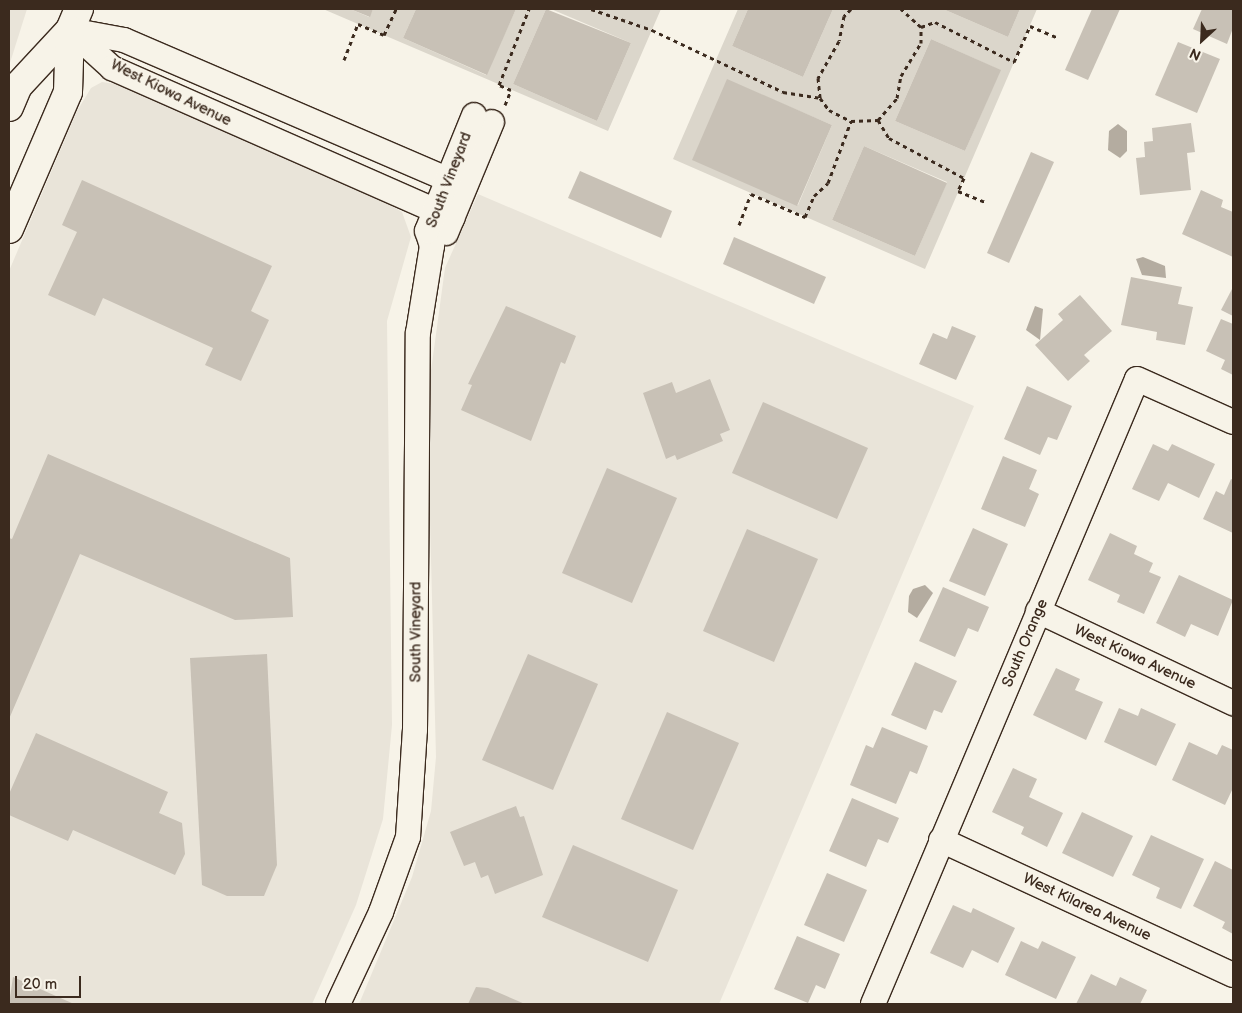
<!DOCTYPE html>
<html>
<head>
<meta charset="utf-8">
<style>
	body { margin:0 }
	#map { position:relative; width:1242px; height:1013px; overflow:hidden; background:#f7f3e8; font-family:"Balsamiq Sans",sans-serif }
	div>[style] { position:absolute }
	.built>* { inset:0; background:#e9e4d9 }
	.green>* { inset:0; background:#dbd6cb }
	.water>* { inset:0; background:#b4aca0 }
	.building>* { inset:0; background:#c8c1b6 }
	.path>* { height:3px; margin-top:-1.5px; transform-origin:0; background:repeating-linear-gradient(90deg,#3b2a1e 0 4px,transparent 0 8px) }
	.roads { filter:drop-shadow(1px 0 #3b2a1e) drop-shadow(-1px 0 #3b2a1e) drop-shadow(0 1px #3b2a1e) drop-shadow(0 -1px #3b2a1e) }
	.minor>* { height:24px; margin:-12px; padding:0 12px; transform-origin:12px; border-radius:12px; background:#f7f3e8 }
	.major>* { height:28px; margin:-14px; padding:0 14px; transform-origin:14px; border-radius:14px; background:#f7f3e8 }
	span { translate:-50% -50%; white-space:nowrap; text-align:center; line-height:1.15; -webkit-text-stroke:4px #f7f3e8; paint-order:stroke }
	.street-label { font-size:15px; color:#3b2a1e }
	.frame { position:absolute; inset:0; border:10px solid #3b2a1e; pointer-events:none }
	.north { position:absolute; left:1177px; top:15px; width:50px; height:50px; -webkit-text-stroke:4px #f7f3e8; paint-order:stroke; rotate:205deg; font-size:14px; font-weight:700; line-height:20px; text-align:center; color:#3b2a1e }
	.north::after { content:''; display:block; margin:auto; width:18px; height:22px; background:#3b2a1e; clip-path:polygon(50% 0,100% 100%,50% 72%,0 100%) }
	.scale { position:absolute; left:15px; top:976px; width:66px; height:22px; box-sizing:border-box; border:2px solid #3b2a1e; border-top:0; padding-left:6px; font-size:15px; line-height:18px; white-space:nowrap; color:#3b2a1e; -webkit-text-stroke:4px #f7f3e8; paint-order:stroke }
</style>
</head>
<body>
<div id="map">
	<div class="built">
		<div style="clip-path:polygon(9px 9px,27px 9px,9px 66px)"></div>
		<div style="clip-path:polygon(102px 82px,116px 84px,363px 190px,402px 212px,411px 237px,387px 321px,392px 725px,383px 819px,356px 905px,312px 1004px,9px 1004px,9px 271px,77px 111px,91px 88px)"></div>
		<div style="clip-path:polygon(478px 194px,974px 406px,719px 1004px,359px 1004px,412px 877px,431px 811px,436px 757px,427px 400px,445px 268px)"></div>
	</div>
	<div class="green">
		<div style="clip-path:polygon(323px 9px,350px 9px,369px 17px,373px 9px,416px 9px,403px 38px,486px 75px,516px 9px,546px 9px,513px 84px,597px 121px,631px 43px,551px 9px,661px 9px,608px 131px)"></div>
		<div style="clip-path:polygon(evenodd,738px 9px,748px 9px,732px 46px,803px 77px,833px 9px,943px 9px,1008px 37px,1020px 9px,1037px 9px,925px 269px,673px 159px,738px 9px,931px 39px,1000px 70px,965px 151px,895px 121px,931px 39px,738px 9px,727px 80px,832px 125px,798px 205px,797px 205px,727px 80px,738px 9px,864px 146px,947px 182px,915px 256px,832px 220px,864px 146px)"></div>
	</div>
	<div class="water">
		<div style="clip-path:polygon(1118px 124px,1127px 131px,1127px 151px,1120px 158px,1108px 150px,1109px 131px)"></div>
		<div style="clip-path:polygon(1143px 257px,1165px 266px,1166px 278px,1142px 275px,1136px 259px)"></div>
		<div style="clip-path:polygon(1035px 306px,1043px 309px,1040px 340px,1026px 330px)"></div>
		<div style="clip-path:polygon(925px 585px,933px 593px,917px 618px,908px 612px,909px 596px,913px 589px)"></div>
	</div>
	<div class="building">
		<div style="clip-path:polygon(350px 9px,373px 9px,370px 17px)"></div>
		<div style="clip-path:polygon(416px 9px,516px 9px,487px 75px,403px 38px)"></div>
		<div style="clip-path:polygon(546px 9px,631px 43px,597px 121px,513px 84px)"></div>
		<div style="clip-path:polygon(748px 9px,833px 9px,803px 77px,732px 46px)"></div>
		<div style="clip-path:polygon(943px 9px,1020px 9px,1008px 37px)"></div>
		<div style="clip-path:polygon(1092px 9px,1120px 9px,1088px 80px,1065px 70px)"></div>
		<div style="clip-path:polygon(1202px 9px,1233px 9px,1233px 28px,1227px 44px,1193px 29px)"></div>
		<div style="clip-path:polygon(931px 39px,1001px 70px,965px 151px,895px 121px)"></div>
		<div style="clip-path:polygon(1178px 42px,1220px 59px,1197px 113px,1155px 95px)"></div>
		<div style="clip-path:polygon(727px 79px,832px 125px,797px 206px,692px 160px)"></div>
		<div style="clip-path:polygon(1191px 123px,1195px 152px,1187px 153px,1191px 190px,1140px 195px,1136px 158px,1145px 157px,1144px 142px,1153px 141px,1152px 128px)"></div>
		<div style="clip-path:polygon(864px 146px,947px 183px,915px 256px,832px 220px)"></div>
		<div style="clip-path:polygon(1031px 152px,1054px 162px,1009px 263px,987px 253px)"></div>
		<div style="clip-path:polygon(580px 171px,672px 211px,661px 238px,568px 198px)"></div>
		<div style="clip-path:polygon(82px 180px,272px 266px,251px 311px,269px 320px,241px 381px,205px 365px,213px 348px,103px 298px,95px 316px,48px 295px,77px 232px,62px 225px)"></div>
		<div style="clip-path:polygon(1201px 190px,1223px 200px,1221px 207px,1233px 212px,1233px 257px,1182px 234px)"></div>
		<div style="clip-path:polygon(734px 237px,826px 277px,814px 304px,723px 264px)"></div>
		<div style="clip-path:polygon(1131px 277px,1182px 287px,1178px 304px,1193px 307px,1185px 345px,1156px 340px,1157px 332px,1121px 325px)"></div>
		<div style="clip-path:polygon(1232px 289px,1233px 290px,1233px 316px,1221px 310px)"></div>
		<div style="clip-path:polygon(1080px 295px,1112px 331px,1084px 355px,1090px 361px,1068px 381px,1035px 345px,1063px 320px,1058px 314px)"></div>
		<div style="clip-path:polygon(506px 306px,576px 336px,565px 364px,561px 362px,531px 441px,461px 410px,472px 385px,468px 384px)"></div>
		<div style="clip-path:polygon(1221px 319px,1233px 324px,1233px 375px,1221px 369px,1225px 360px,1206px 351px)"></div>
		<div style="clip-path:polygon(952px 326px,976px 336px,956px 380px,919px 364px,933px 333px,947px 339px)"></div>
		<div style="clip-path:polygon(710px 379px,730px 430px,720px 434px,723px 441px,677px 460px,675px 455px,666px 459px,643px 393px,672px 382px,676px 393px)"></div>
		<div style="clip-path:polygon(1027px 386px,1072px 406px,1057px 440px,1048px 437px,1040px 455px,1004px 439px)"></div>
		<div style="clip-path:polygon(763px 402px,868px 448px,837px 519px,732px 473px)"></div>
		<div style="clip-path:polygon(1153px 444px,1168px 451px,1172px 444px,1215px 464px,1199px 498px,1168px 483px,1159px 501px,1132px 489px)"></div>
		<div style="clip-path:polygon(48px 454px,290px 558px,293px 617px,235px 620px,80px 554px,9px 719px,9px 538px,12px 539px)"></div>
		<div style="clip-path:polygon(1003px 456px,1037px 470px,1029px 489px,1039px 494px,1025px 527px,981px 509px)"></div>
		<div style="clip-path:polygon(607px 468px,677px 498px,632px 603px,562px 573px)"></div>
		<div style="clip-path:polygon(1231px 479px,1233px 480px,1233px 533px,1203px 519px,1216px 491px,1224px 495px)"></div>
		<div style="clip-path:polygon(973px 528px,1008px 544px,985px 596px,949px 581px)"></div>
		<div style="clip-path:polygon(747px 529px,818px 559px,774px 662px,703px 631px)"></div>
		<div style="clip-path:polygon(1110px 533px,1137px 546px,1134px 554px,1153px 563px,1149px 572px,1161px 577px,1144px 614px,1117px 602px,1120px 595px,1088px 580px)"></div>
		<div style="clip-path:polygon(1179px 575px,1233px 600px,1218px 636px,1191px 624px,1185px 637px,1156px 623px)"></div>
		<div style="clip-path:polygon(943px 587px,989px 607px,978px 632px,968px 628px,955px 657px,919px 641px)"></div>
		<div style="clip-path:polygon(267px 654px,277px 865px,264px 896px,227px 896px,202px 885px,190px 658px)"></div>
		<div style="clip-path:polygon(528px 654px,598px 684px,553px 790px,482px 760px)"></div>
		<div style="clip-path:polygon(915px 662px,957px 681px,942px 713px,934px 710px,926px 730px,891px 715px)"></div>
		<div style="clip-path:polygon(1056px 668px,1080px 679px,1075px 690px,1103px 702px,1086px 740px,1033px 715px)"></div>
		<div style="clip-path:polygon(1119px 708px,1138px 716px,1141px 708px,1176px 724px,1156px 766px,1104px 742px)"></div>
		<div style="clip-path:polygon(667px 712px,739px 743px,693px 850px,621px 819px)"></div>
		<div style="clip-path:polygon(882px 727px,928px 746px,917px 774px,910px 771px,896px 804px,850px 785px,866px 745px,873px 748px)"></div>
		<div style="clip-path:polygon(36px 733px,168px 792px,159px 813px,182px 823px,185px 854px,175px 875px,73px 830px,68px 841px,9px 815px,9px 794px)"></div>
		<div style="clip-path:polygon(1189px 742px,1217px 755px,1222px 745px,1233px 750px,1233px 788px,1225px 805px,1172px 780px)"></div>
		<div style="clip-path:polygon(1013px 768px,1037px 779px,1029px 797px,1063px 813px,1047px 847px,1021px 834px,1024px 827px,992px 812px)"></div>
		<div style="clip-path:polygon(852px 798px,899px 818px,888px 843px,878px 839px,866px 867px,829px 851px)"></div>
		<div style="clip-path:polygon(516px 806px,520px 817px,524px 816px,543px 875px,495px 894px,488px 875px,481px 878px,475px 862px,464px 866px,450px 832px)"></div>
		<div style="clip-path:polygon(1082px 812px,1133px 836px,1113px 877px,1062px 853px)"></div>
		<div style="clip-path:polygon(1151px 835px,1204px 859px,1181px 909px,1156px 898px,1160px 888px,1132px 875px)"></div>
		<div style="clip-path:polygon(573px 845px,678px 890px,648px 962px,542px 917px)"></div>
		<div style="clip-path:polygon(1215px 861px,1233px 870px,1233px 934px,1222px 928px,1225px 922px,1193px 906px)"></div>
		<div style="clip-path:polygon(827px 873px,867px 890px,844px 942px,804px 925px)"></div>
		<div style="clip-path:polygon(953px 905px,971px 913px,973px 908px,1015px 928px,998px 963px,972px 950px,963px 968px,930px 953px)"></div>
		<div style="clip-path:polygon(797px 936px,840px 954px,825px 989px,816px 985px,808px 1003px,774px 989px)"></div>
		<div style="clip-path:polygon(1021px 941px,1038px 949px,1042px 941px,1076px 957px,1056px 999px,1005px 975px)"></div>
		<div style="clip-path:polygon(1091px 974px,1116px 986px,1120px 977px,1147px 990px,1140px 1004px,1076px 1004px)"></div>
		<div style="clip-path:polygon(13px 977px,74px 1004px,9px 1004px)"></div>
		<div style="clip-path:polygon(476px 987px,488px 988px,525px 1004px,468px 1004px)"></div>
	</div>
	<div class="path">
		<div style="left:591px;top:9px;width:65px;rotate:19deg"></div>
		<div style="left:652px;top:30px;width:145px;rotate:25.3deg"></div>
		<div style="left:783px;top:92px;width:37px;rotate:9deg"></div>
		<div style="left:851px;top:9px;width:10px;rotate:135deg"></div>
		<div style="left:844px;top:16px;width:25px;rotate:101deg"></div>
		<div style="left:839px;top:41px;width:43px;rotate:119.6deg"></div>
		<div style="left:818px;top:78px;width:20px;rotate:84deg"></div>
		<div style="left:820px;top:98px;width:15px;rotate:53deg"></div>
		<div style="left:829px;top:110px;width:25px;rotate:27deg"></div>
		<div style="left:851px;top:121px;width:27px;rotate:-2deg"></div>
		<div style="left:878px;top:120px;width:29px;rotate:-49deg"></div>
		<div style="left:897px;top:98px;width:22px;rotate:-80deg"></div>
		<div style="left:901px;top:76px;width:39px;rotate:-59deg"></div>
		<div style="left:921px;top:43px;width:16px;rotate:-90deg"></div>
		<div style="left:921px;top:27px;width:27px;rotate:-138deg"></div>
		<div style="left:921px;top:27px;width:15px;rotate:-20deg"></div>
		<div style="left:935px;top:22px;width:89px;rotate:26.9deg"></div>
		<div style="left:1014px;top:62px;width:39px;rotate:-66deg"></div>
		<div style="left:1030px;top:26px;width:30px;rotate:23deg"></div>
		<div style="left:344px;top:60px;width:39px;rotate:-69deg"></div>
		<div style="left:358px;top:24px;width:28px;rotate:23deg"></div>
		<div style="left:384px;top:35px;width:29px;rotate:-65deg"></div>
		<div style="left:505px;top:105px;width:16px;rotate:-68deg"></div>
		<div style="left:511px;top:90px;width:13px;rotate:-157deg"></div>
		<div style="left:499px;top:85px;width:82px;rotate:-68.5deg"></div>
		<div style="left:878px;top:120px;width:21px;rotate:59deg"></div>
		<div style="left:889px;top:138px;width:85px;rotate:28.1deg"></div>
		<div style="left:964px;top:178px;width:14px;rotate:115deg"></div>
		<div style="left:958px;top:191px;width:31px;rotate:22deg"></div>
		<div style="left:739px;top:225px;width:33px;rotate:-69deg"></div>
		<div style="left:751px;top:194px;width:59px;rotate:23.1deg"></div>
		<div style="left:805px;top:217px;width:23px;rotate:-67deg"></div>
		<div style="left:814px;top:196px;width:19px;rotate:-43deg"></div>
		<div style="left:828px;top:183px;width:66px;rotate:-69.6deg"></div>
	</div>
	<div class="roads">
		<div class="minor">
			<div style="left:70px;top:30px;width:57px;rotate:42.1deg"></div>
			<div style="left:112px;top:68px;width:372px;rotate:23.8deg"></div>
			<div style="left:70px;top:30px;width:55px;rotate:10.5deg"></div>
			<div style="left:124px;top:40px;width:371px;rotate:23.3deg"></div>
			<div style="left:446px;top:233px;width:120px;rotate:-67.5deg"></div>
			<div style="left:1038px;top:611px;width:216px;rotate:25.3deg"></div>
			<div style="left:941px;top:840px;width:322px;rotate:24.8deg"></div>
			<div style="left:338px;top:1004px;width:102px;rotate:-64.9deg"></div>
			<div style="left:381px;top:912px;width:80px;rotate:-70.2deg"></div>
			<div style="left:408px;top:837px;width:107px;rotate:-86.3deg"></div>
			<div style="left:415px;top:730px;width:397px;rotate:-89.6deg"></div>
			<div style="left:418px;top:333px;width:88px;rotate:-80.9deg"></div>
			<div style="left:432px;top:246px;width:16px;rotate:-108deg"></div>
			<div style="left:427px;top:231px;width:125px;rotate:-67.9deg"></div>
			<div style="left:873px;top:1004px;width:678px;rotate:-67.1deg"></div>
			<div style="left:1137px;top:379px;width:105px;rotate:24.1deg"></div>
		</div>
		<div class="major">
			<div style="left:9px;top:107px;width:23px;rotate:-67deg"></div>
			<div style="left:18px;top:86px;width:76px;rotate:-47.1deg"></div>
			<div style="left:70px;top:30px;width:23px;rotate:-67deg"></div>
			<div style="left:9px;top:229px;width:149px;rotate:-66.7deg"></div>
			<div style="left:68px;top:92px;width:62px;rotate:-88.2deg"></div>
		</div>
	</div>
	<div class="street-label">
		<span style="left:171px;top:93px;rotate:26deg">West Kiowa Avenue</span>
		<span style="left:449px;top:180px;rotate:-69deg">South Vineyard</span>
		<span style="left:416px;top:632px;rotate:-90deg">South Vineyard</span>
		<span style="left:1025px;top:643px;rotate:-67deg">South Orange</span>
		<span style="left:1135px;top:657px;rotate:25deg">West Kiowa Avenue</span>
		<span style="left:1087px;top:907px;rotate:25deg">West Kilarea Avenue</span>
	</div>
	<div class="frame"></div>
	<div class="north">N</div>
	<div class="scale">20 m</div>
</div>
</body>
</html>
